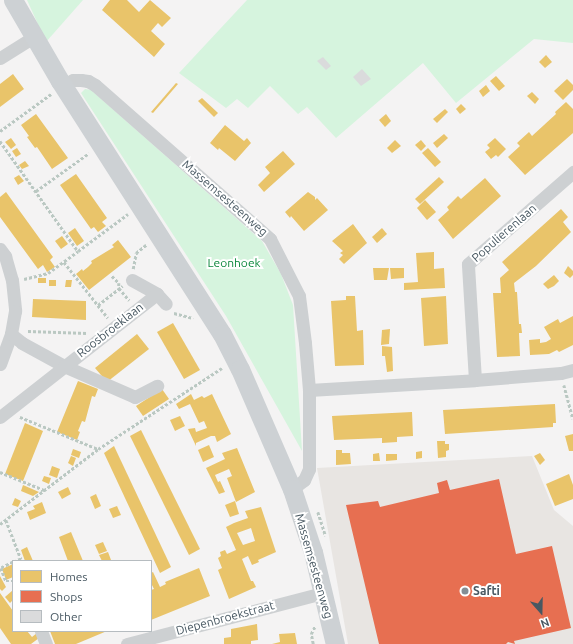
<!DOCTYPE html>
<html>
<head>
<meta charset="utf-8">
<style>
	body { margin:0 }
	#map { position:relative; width:573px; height:644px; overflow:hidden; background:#f4f3f3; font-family:Ubuntu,sans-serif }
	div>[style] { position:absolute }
	.commercial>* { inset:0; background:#e8e5e2 }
	.green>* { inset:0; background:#d6f4de }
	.homes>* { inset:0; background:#e9c46a }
	.shops>* { inset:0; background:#e76f51 }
	.building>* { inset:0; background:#dadbdc }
	.path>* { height:2.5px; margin-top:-1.25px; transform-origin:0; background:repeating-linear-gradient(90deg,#bac8c2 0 3px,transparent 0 5px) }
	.street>* { height:13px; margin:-6.5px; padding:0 6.5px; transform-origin:6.5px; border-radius:6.5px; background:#cdd0d2 }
	.secondary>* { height:19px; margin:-9.5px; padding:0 9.5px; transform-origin:9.5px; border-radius:9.5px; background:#cdd1d4 }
	.dots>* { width:11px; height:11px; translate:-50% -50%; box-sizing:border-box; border:2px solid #fff; border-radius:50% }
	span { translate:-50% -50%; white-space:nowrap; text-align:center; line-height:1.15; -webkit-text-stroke:4px #fff; paint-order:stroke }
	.street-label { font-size:12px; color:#485862 }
	.park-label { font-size:12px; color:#0e883e }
	.poi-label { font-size:12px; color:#485862; font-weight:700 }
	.left { translate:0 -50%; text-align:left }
	.legend { position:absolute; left:12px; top:560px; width:140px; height:72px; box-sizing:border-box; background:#fff; border:1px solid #b6bcc0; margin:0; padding:5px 7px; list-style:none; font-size:12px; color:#485862 }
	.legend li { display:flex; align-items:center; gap:8px; height:20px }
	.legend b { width:20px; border:1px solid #b6bcc0 }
	.north { position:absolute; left:521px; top:592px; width:40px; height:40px; -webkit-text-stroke:3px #fff; paint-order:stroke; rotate:160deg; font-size:11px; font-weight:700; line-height:16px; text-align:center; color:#485862 }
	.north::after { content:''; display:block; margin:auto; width:14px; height:18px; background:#485862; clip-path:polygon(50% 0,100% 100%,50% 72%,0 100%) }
</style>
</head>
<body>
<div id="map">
	<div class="commercial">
		<div style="clip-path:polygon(532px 456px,554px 510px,573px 526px,573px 644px,348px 644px,317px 468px)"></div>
	</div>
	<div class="green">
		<div style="clip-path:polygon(27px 0,83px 0,46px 42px)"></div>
		<div style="clip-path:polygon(247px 0,573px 0,573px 43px,534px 39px,456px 103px,423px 63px,336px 138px,307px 107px,298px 114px,270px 86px,248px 108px,237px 99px,226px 108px,179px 73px)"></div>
		<div style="clip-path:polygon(85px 89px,91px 90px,262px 241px,281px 274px,293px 305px,302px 451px,226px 316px,81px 93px)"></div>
	</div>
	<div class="homes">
		<div style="clip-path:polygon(110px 0,127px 0,139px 12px,150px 0,171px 18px,162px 27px,158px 23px,151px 31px,165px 44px,154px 57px,102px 10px)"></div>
		<div style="clip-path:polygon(546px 55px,552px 62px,545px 68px,539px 62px)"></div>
		<div style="clip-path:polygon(13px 74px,24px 89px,0 107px,0 84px)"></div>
		<div style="clip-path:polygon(496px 76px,505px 86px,499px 91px,490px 81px)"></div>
		<div style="clip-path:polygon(567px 79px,573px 85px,573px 90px,563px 100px,554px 91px)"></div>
		<div style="clip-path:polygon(176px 83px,178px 84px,153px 113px,151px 112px)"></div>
		<div style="clip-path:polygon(486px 85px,490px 91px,483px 97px,479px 91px)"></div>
		<div style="clip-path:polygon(532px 92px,539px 99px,535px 104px,527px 96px)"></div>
		<div style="clip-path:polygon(202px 98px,218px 113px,214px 117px,198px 101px)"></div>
		<div style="clip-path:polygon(566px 102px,573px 109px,573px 133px,525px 175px,508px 157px,520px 146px,517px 143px,529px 132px,532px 136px,556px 114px,555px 112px)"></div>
		<div style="clip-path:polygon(461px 104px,466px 109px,460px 114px,456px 109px)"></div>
		<div style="clip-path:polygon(445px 109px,448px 112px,437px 123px,433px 119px)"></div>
		<div style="clip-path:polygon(36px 114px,68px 158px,52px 169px,37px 147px,35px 148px,27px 137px,29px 136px,21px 125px)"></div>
		<div style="clip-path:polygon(386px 114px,391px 121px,385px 127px,379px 120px)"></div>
		<div style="clip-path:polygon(225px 125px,244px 141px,247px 138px,251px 143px,235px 161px,219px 148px,218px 150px,210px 143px)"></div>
		<div style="clip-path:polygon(444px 134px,448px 138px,437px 148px,433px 143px)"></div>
		<div style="clip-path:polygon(11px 138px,16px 145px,11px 149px,5px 142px)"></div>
		<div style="clip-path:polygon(495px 138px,506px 149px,498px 157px,496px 155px,491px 159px,485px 152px,490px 148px,487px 145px)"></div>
		<div style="clip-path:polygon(395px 140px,401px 146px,392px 153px,387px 148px)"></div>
		<div style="clip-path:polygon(421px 140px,426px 146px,421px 151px,415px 145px)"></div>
		<div style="clip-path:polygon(17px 148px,21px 154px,16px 157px,12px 151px)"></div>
		<div style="clip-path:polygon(428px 148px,441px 162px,435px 167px,422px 153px)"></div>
		<div style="clip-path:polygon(283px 151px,295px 164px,264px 192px,258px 185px,270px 173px,265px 167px)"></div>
		<div style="clip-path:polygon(25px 161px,29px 166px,22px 169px,19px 165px)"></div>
		<div style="clip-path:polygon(76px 174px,107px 218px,102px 222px,106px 226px,98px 232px,94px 227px,91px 229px,60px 185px)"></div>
		<div style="clip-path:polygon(19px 175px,24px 181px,18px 185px,14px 178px)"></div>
		<div style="clip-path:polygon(439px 177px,444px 182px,420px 204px,415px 199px)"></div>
		<div style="clip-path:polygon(485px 178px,501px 196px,453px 239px,438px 220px,449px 210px,447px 207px,458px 196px,461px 199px)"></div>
		<div style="clip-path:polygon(6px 192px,53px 257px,50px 260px,55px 267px,47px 272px,43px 265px,38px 269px,0 217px,0 197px)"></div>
		<div style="clip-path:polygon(308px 192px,315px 197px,315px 200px,317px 198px,328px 210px,304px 231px,291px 216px,290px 218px,285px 212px)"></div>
		<div style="clip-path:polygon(425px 200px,436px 212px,427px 220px,417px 208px)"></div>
		<div style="clip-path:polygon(561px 209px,568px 217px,563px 222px,571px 232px,536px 266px,514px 283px,515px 292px,517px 292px,519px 324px,521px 324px,522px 333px,519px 333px,520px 356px,497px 357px,493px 293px,501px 293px,500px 278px,509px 270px,502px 262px)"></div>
		<div style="clip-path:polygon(353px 224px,367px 243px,344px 264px,339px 259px,343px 255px,340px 253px,343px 251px,332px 241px)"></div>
		<div style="clip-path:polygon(75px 228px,84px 241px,77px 246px,68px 233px)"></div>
		<div style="clip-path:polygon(382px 228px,387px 234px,377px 243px,372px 237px)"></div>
		<div style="clip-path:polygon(62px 236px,68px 244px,61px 249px,55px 241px)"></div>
		<div style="clip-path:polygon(118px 240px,131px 257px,89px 290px,76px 274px,82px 269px,83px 271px,88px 267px,92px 263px,91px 261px,114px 247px,112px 245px)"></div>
		<div style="clip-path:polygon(434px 252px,434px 269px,444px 268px,445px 288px,404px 290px,404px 283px,418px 282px,416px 253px)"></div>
		<div style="clip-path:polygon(568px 266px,573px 271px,573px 275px,570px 278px,564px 273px)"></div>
		<div style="clip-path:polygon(373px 268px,389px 268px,387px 280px,374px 280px)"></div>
		<div style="clip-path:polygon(390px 268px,404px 268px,404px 278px,391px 279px)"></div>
		<div style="clip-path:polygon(554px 275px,559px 281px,554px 286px,548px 289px,543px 284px)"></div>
		<div style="clip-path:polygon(38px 278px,46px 278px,46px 283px,38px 283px)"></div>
		<div style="clip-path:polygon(49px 280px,56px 280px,56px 286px,49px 286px)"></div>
		<div style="clip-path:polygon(66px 280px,72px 280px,71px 287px,65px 287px)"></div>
		<div style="clip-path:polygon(346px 296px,355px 296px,357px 331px,363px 330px,364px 365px,335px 366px,331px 301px,346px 300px)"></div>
		<div style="clip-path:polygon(446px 296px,448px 344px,424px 346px,421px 298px)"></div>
		<div style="clip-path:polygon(33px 299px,86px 301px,86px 320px,32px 317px)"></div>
		<div style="clip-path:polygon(573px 316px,573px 345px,559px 352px,557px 350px,549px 354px,530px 355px,529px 340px,540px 339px,540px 343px,546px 342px,551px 339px,544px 327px,558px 319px,560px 323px)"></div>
		<div style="clip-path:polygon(173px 323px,200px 370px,184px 379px,157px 332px)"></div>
		<div style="clip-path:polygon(390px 329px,389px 344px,381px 345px,382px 330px)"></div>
		<div style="clip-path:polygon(137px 334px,149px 349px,107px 382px,95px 368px)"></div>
		<div style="clip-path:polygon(382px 346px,392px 347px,393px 371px,387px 372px,385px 356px,382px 356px)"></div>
		<div style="clip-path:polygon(78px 381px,98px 389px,95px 397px,92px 396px,85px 422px,82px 421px,78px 431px,80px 432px,77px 440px,57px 432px)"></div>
		<div style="clip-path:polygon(162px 389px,169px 399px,143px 416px,136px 406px)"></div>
		<div style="clip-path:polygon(191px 394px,194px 400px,202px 396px,204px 398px,212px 394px,231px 434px,217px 442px,215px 436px,211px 436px,196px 443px,196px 446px,188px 429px,195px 428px,196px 432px,207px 428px,204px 421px,199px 423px,190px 404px,179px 409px,176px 404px)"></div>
		<div style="clip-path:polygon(555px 404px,556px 423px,553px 423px,553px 427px,445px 434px,443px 410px)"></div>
		<div style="clip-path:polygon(412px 412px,413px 436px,397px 437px,397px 442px,382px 443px,382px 438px,334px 440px,332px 416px)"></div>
		<div style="clip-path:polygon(180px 416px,185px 426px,175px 431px,170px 420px)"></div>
		<div style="clip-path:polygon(25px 423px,43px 431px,23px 481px,5px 474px)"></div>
		<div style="clip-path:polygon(141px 430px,200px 549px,189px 555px,130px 436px)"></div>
		<div style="clip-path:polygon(573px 434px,573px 451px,569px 451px,565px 436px)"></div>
		<div style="clip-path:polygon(437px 441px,445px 441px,445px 444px,449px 444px,449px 450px,446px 451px,446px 457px,438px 458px)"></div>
		<div style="clip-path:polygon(209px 445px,214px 457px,203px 462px,198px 450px)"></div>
		<div style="clip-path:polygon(114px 446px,171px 567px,160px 573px,104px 453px)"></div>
		<div style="clip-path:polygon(237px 448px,255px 492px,236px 502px,227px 478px,232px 476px,229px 469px,215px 475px,218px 482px,220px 481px,225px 492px,219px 494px,206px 468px,225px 459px,222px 453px)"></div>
		<div style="clip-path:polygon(73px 449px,81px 452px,79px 458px,71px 455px)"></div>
		<div style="clip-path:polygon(336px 450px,342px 450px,342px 453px,350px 453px,351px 464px,336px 465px)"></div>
		<div style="clip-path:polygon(422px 451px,422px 458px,416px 459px,416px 452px)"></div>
		<div style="clip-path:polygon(379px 453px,380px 461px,373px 461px,373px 454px)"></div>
		<div style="clip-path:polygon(540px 453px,545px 460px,540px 465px,534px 456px)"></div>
		<div style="clip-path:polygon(386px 454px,397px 454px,397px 460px,386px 461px)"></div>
		<div style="clip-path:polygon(71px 456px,76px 458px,73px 466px,68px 463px)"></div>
		<div style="clip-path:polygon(52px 466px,60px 469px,57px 478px,49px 475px)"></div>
		<div style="clip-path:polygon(569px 474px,573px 485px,573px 499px,555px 506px,546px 484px)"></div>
		<div style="clip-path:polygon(44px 476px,51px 478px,49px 484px,42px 481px)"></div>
		<div style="clip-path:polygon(23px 485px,39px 492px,33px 496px,21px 491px)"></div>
		<div style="clip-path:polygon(68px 487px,71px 494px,62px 499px,58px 492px)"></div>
		<div style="clip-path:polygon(96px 494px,101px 506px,95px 509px,90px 497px)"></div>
		<div style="clip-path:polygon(15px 498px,21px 501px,18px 507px,12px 505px)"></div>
		<div style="clip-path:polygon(235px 501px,239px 514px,230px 517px,225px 505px)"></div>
		<div style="clip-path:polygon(42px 502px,46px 513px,30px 520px,27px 512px,35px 509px,33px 506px)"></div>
		<div style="clip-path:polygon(117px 506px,121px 515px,113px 518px,109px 509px)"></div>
		<div style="clip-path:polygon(evenodd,261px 507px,276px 552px,258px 560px,259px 562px,252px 565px,248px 556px,242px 559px,251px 581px,253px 581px,256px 587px,229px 599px,218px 570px,222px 568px,218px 558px,221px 556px,220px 552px,225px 550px,227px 554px,236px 550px,226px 527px,234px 523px,248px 518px,245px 511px,261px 507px,251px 528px,255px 541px,243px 545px,237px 533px,251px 528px)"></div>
		<div style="clip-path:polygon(71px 532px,83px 561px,68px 561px,59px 537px)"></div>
		<div style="clip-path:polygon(103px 542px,107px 551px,99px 554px,95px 545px)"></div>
		<div style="clip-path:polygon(27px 547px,33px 561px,25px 561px,21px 550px)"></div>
		<div style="clip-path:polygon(108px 552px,111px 560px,102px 561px,99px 555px)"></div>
		<div style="clip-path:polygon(13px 564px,13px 577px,6px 580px,2px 569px)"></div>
		<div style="clip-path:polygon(199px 568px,210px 596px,151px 620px,151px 590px,154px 589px,151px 583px,151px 573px,153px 572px,160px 587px,166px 584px,165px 582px)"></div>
		<div style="clip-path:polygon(0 576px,6px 587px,2px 591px,0 589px)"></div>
		<div style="clip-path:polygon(13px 590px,13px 600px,10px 603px,5px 597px)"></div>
		<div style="clip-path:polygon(0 593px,13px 611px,13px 631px,27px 631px,32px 637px,37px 633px,39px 638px,31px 644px,11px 644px,0 628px)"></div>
		<div style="clip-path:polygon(257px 624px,258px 640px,251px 641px,251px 644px,224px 644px,224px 638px,231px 637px,231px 629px)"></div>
		<div style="clip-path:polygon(50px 631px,107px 631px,76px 644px,55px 644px)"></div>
		<div style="clip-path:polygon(295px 633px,297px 644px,272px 644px,280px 642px,279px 634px)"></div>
	</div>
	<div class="shops">
		<div style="clip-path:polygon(499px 479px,516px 554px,552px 546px,571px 628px,514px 641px,515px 644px,508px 642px,506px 644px,379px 644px,346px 505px,378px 501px,380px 507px,439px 493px,437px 483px,447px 480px,450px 490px)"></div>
	</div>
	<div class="building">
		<div style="clip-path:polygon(323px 57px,331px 66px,326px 70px,317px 61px)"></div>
		<div style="clip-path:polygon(362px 69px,371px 79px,361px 86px,353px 77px)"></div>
	</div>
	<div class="path">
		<div style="left:0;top:131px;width:63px;rotate:-36deg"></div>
		<div style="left:0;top:141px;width:135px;rotate:54.7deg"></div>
		<div style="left:78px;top:251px;width:62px;rotate:-36.5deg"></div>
		<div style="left:36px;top:191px;width:65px;rotate:-35.6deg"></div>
		<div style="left:64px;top:262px;width:71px;rotate:51.8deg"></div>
		<div style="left:133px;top:269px;width:16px;rotate:-79deg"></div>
		<div style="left:136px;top:253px;width:13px;rotate:-39deg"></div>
		<div style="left:112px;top:276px;width:10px;rotate:45deg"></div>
		<div style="left:119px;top:283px;width:5px;rotate:90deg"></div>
		<div style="left:119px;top:288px;width:16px;rotate:50deg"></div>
		<div style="left:24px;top:279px;width:25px;rotate:-14deg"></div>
		<div style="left:48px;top:273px;width:37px;rotate:-36deg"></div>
		<div style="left:98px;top:305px;width:31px;rotate:-38deg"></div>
		<div style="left:174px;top:313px;width:20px;rotate:15deg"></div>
		<div style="left:28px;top:331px;width:59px;rotate:1.9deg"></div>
		<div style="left:564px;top:385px;width:35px;rotate:75deg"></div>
		<div style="left:20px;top:417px;width:84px;rotate:22.3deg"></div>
		<div style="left:0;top:472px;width:48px;rotate:22.2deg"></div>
		<div style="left:318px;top:512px;width:25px;rotate:72deg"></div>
		<div style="left:6px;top:520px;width:42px;rotate:69deg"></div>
		<div style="left:21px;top:559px;width:5px;rotate:158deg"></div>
		<div style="left:0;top:524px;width:123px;rotate:-37.4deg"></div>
		<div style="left:98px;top:449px;width:148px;rotate:-33.2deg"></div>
		<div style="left:13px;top:562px;width:13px;rotate:153deg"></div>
		<div style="left:1px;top:568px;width:14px;rotate:69deg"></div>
		<div style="left:6px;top:581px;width:7px"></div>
		<div style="left:313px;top:644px;width:10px;rotate:-101deg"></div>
		<div style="left:311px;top:634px;width:9px;rotate:-63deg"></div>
	</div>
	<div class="street">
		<div style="left:0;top:58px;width:40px;rotate:-32deg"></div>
		<div style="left:63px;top:85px;width:11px;rotate:-27deg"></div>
		<div style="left:73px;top:80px;width:8px"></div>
		<div style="left:81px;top:80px;width:7px;rotate:8deg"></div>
		<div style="left:88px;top:81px;width:8px;rotate:30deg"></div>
		<div style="left:95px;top:85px;width:233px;rotate:41.3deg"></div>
		<div style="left:270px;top:239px;width:64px;rotate:63deg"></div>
		<div style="left:299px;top:296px;width:47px;rotate:82.7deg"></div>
		<div style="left:305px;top:343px;width:47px;rotate:85.1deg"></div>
		<div style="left:309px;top:390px;width:79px;rotate:90deg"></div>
		<div style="left:309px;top:469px;width:12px;rotate:114deg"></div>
		<div style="left:304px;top:480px;width:15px;rotate:143deg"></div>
		<div style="left:0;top:249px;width:9px;rotate:54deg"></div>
		<div style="left:5px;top:256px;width:25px;rotate:74deg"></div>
		<div style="left:12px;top:280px;width:31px;rotate:84deg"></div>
		<div style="left:15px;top:311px;width:23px;rotate:100deg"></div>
		<div style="left:11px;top:334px;width:32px;rotate:110deg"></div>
		<div style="left:132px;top:280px;width:29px;rotate:29deg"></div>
		<div style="left:157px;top:294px;width:13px;rotate:48deg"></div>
		<div style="left:11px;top:334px;width:14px;rotate:39deg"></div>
		<div style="left:22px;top:343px;width:48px;rotate:28.7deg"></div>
		<div style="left:64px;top:366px;width:77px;rotate:23.6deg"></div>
		<div style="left:135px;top:397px;width:25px;rotate:-27deg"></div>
		<div style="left:475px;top:380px;width:116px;rotate:-93.5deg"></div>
		<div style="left:468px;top:264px;width:140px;rotate:-41.2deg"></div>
		<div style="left:309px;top:390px;width:166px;rotate:-3.4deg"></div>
		<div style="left:475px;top:380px;width:86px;rotate:-4.7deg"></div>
		<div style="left:561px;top:373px;width:12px;rotate:-14deg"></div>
		<div style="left:0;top:417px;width:199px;rotate:-38.1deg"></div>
		<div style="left:41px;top:631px;width:14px;rotate:69deg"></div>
		<div style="left:127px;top:644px;width:203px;rotate:-14.6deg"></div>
	</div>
	<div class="secondary">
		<div style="left:13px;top:0;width:94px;rotate:59.9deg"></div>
		<div style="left:60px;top:81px;width:300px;rotate:57.4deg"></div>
		<div style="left:222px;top:334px;width:39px;rotate:63deg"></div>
		<div style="left:240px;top:369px;width:131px;rotate:66.6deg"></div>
		<div style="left:292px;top:489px;width:66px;rotate:71.6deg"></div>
		<div style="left:313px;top:552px;width:95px;rotate:76.6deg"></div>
	</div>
	<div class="dots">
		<div style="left:465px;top:591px;background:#848e95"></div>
	</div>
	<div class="street-label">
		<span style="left:225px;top:198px;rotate:41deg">Massemsesteenweg</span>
		<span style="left:504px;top:233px;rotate:-41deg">Populierenlaan</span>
		<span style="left:110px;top:330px;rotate:-38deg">Roosbroeklaan</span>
		<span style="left:314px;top:566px;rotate:74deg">Massemsesteenweg</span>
		<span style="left:225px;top:618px;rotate:-15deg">Diepenbroekstraat</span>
	</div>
	<div class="park-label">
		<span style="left:234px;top:263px">Leonhoek</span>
	</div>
	<div class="poi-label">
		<span class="left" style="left:473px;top:591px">Safti</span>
	</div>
	<ul class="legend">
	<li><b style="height:11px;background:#e9c46a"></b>Homes</li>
	<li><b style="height:11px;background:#e76f51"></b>Shops</li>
	<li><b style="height:11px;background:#dadbdc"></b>Other</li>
	</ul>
	<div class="north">N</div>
</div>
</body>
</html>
